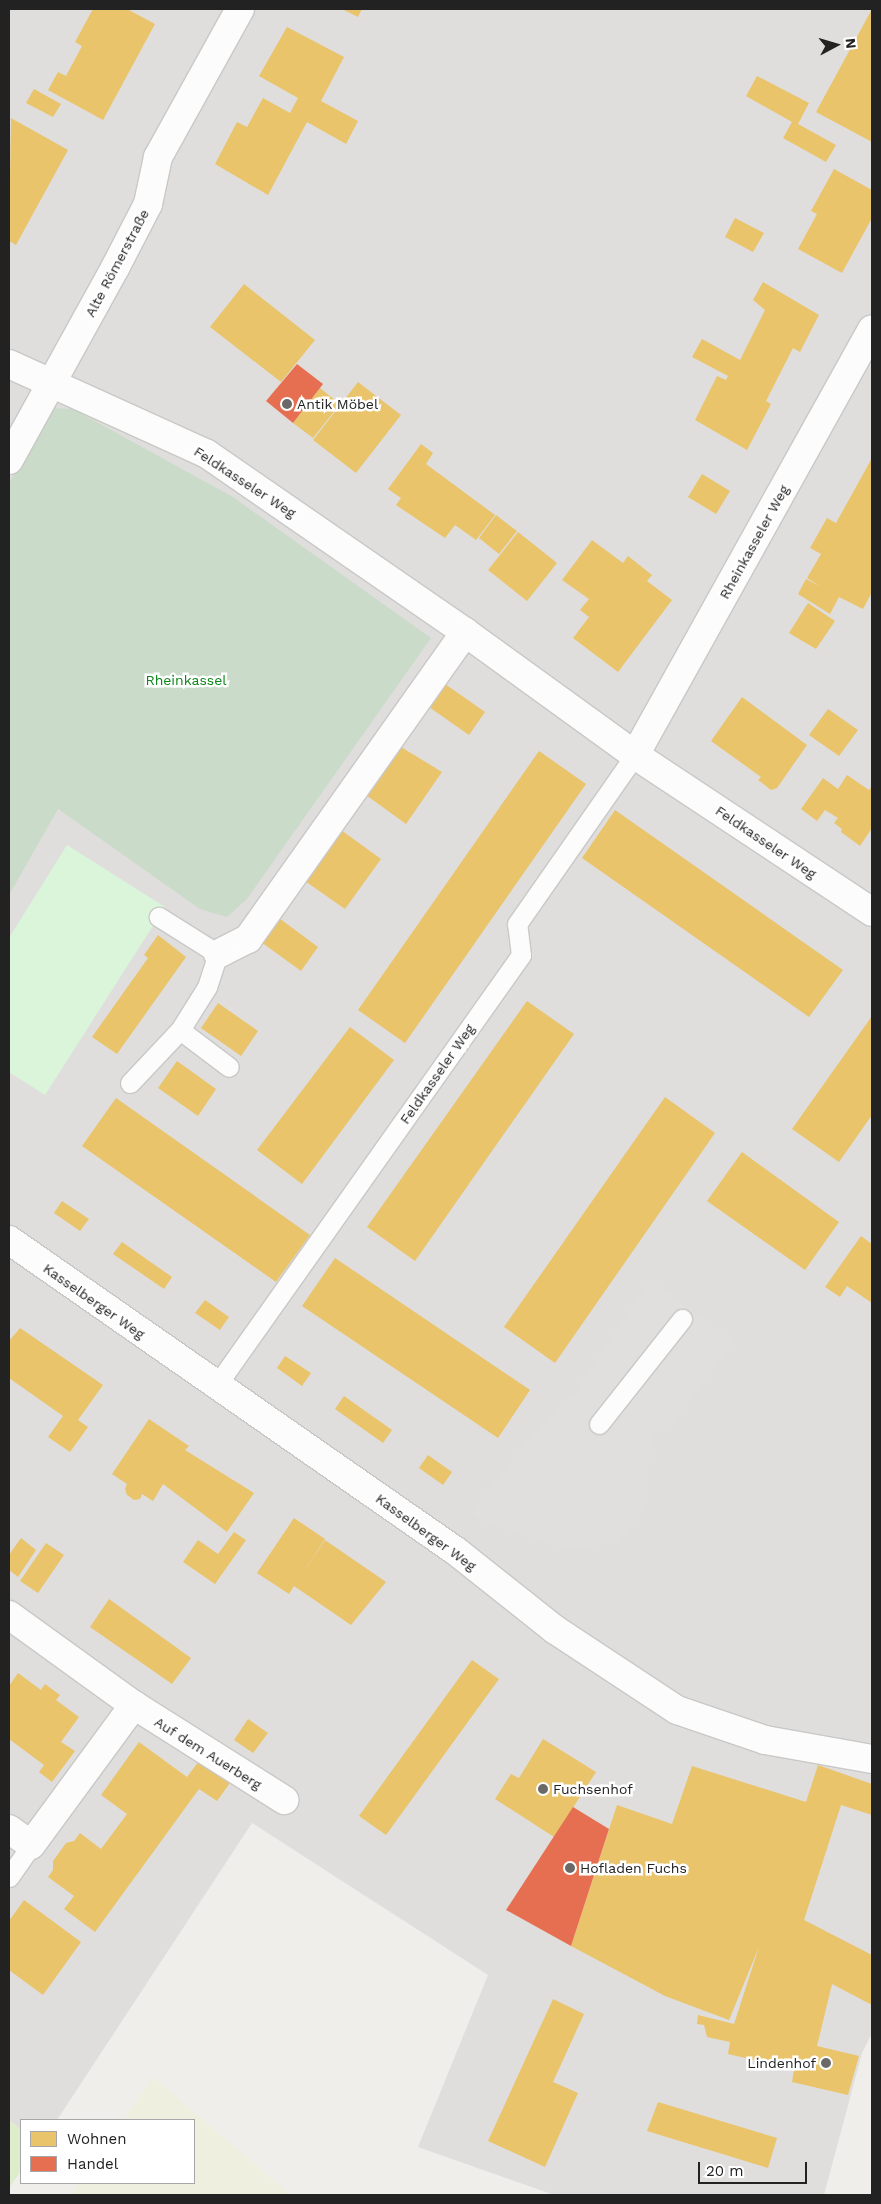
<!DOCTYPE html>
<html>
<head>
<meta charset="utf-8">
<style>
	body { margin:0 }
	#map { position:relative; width:881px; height:2204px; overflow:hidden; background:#f0eeeb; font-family:"Work Sans",sans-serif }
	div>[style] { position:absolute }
	.residential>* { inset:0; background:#dfdedc }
	.farmland>* { inset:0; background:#efefdf }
	.grass>* { inset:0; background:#ddeccb }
	.cemetery>* { inset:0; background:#cadbca }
	.park>* { inset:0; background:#daf5da }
	.parking>* { inset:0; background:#e0dfde }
	.homes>* { inset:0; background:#e9c46a }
	.shops>* { inset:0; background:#e76f51 }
	.roads { filter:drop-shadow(1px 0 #c9c8c7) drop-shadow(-1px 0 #c9c8c7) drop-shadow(0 1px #c9c8c7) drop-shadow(0 -1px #c9c8c7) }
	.service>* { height:19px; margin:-9.5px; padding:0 9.5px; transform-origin:9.5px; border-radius:9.5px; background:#fdfcfc }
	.minor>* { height:28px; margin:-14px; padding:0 14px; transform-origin:14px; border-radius:14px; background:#fdfcfc }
	.tertiary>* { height:28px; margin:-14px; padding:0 14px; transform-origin:14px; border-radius:14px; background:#fdfcfc }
	.dots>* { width:14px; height:14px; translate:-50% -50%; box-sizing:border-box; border:2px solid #fff; border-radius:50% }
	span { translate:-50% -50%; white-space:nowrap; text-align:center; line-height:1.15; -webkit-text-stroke:5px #fff; paint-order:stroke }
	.street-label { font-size:14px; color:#222 }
	.poi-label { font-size:14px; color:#222 }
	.left { translate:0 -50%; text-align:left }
	.right { translate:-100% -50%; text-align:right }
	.park-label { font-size:14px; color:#0c8416 }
	.frame { position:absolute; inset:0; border:10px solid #222; pointer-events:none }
	.legend { position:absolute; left:20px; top:2119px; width:175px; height:65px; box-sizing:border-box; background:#fff; border:1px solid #a7a7a7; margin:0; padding:6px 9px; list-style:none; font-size:15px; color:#222 }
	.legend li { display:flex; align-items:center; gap:10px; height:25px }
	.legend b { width:25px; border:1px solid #a7a7a7 }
	.north { position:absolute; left:811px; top:20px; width:50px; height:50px; -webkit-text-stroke:4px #fff; paint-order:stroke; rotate:84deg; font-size:14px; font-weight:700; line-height:20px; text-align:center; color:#222 }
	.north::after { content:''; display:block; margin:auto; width:18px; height:22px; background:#222; clip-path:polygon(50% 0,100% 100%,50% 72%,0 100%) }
	.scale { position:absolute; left:698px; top:2162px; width:109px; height:22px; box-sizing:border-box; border:2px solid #222; border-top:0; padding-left:6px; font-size:15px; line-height:18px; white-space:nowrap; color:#222; -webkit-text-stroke:4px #fff; paint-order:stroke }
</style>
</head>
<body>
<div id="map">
	<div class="residential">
		<div style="clip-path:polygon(9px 9px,872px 9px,872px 2033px,862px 2053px,824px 2195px,554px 2195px,418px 2147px,488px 1975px,252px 1823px,57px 2120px,21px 2120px,21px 2130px,9px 2120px)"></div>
	</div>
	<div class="farmland">
		<div style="clip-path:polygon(153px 2077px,291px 2195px,70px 2195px,78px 2183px,194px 2183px,194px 2120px,123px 2120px)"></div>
	</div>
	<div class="grass">
		<div style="clip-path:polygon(9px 2120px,21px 2130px,21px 2171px,9px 2188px)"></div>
	</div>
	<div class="cemetery">
		<div style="clip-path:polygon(50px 408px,73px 409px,233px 497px,431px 638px,247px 899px,227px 917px,200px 909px,58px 809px,9px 895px,9px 483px)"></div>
	</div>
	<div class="park">
		<div style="clip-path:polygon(67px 845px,165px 907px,45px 1095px,9px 1072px,9px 938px)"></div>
	</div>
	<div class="parking">
		<div style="clip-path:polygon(650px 1280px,734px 1341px,673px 1424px,650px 1436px,647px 1506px,617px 1543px,566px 1549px,481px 1521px,471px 1512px,535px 1431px,575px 1392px)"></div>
	</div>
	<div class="homes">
		<div style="clip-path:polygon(93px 9px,127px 9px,155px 24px,103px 120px,48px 90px,58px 72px,66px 76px,82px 46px,75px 42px)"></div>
		<div style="clip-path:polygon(342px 9px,362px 9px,358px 17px)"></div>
		<div style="clip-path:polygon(872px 9px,872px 142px,816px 112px)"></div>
		<div style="clip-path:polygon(287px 27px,344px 57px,321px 101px,358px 121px,346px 144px,307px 122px,268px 195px,215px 164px,237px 122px,247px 127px,263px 98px,290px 113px,298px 98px,259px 76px)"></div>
		<div style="clip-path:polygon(757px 76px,809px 103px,798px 124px,836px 145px,826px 162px,783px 138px,792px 122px,746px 96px)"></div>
		<div style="clip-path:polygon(34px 89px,61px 104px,53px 117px,26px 103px)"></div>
		<div style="clip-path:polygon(11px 118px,68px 150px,16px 245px,9px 241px)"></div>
		<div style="clip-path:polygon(834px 169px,872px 190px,872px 218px,842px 273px,798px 249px,817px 214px,811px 211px)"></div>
		<div style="clip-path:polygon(735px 218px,764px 233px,753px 252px,725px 237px)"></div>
		<div style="clip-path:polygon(763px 282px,819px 315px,800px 352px,793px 348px,766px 401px,771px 404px,747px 450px,695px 420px,717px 376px,726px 380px,728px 376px,692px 357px,702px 339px,740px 360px,765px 310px,753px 300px)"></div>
		<div style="clip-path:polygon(244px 284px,315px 340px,281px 382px,210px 327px)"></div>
		<div style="clip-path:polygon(358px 382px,401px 415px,356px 473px,313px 440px)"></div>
		<div style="clip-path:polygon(320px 388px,340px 404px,313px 438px,293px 423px)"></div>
		<div style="clip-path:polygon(421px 444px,433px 453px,426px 464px,495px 515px,476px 540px,455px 525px,445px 538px,396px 505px,401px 498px,388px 489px)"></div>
		<div style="clip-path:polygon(872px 458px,872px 592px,863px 609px,839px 597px,830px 614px,798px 594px,806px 579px,820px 586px,807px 578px,821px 554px,810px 548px,827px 518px,836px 523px)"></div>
		<div style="clip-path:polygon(702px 474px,730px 491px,716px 514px,688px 497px)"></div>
		<div style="clip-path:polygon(496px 515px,517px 531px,499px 554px,479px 538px)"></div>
		<div style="clip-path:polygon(518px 532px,557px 563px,527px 601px,488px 570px)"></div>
		<div style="clip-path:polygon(592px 540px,623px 563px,628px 556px,652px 575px,647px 581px,672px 600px,618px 672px,573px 638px,589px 617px,580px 610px,589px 599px,562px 580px)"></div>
		<div style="clip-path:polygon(808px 603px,835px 621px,816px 649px,789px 633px)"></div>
		<div style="clip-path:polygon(445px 684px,485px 712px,469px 735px,429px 707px)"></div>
		<div style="clip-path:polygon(742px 697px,807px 745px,777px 788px,771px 790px,758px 780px,761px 777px,711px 741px)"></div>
		<div style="clip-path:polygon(828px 709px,858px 730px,839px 756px,809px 735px)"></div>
		<div style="clip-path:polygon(401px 747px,442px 772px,406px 824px,366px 795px)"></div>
		<div style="clip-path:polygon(539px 751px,586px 784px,405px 1043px,358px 1010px)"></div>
		<div style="clip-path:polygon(847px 775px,869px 790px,872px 786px,872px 828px,860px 846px,841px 832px,842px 829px,834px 823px,838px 818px,825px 810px,817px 821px,801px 809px,823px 778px,838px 789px)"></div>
		<div style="clip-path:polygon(615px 810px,843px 970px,809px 1017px,582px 858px)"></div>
		<div style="clip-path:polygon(341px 830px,381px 859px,345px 909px,305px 881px)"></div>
		<div style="clip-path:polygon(279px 918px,318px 947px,301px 971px,261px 942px)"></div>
		<div style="clip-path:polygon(158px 935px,186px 957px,117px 1054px,92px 1037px,148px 958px,144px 955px)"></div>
		<div style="clip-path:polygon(527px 1001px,574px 1034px,415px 1261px,367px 1227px)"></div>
		<div style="clip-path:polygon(218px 1003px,258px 1031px,241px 1056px,201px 1028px)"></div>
		<div style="clip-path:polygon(872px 1016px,872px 1115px,839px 1162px,792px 1129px)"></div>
		<div style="clip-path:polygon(350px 1027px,394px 1060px,302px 1184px,257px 1150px)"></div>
		<div style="clip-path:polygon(177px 1061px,216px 1089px,198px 1116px,158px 1088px)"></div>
		<div style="clip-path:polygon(665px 1097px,715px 1133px,555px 1363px,504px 1327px)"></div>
		<div style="clip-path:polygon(116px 1098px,310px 1235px,276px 1282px,82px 1146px)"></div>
		<div style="clip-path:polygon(742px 1152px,839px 1222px,805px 1270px,707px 1201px)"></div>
		<div style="clip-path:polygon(62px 1201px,89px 1219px,80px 1231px,54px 1213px)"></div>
		<div style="clip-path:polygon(861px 1236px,872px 1244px,872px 1303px,847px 1286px,840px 1297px,825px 1287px)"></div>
		<div style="clip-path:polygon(122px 1242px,172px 1277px,164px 1289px,113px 1254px)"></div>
		<div style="clip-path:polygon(335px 1258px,530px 1390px,498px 1438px,302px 1306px)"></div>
		<div style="clip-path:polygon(205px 1300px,229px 1317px,220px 1330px,195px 1313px)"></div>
		<div style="clip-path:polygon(20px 1328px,103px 1385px,78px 1420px,88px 1427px,70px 1452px,48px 1437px,63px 1416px,9px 1378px,9px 1341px)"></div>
		<div style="clip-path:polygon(285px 1356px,311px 1373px,302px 1386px,277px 1368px)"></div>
		<div style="clip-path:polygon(344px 1396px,392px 1430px,383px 1443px,335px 1409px)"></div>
		<div style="clip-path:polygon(149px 1419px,189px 1446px,185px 1450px,254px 1493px,227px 1532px,163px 1484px,153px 1501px,142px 1494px,140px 1499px,134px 1500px,127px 1495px,125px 1489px,127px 1484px,112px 1474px)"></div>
		<div style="clip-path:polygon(428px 1455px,452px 1472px,443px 1485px,419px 1468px)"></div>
		<div style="clip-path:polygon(294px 1518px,325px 1539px,300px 1577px,325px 1540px,386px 1582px,351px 1625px,294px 1586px,289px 1594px,257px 1573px)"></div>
		<div style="clip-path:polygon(234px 1532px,246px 1540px,215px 1584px,183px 1562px,198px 1540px,218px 1554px)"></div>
		<div style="clip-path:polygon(21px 1538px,36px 1550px,18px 1577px,9px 1570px,9px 1555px)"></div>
		<div style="clip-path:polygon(46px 1543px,64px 1555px,38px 1593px,20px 1581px)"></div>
		<div style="clip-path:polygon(109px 1599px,191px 1658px,172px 1684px,90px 1627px)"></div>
		<div style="clip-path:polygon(472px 1660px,499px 1679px,386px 1835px,359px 1816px)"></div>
		<div style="clip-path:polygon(18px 1673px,41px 1690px,45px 1684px,60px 1695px,56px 1700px,79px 1717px,61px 1742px,75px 1751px,52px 1782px,39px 1772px,44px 1765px,9px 1739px,9px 1686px)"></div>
		<div style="clip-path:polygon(248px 1719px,268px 1733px,253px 1753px,234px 1740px)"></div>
		<div style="clip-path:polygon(543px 1739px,596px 1772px,554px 1837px,495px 1799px,511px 1774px,519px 1778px)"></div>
		<div style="clip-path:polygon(139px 1742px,187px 1777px,199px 1761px,232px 1780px,217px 1801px,199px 1789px,95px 1932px,64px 1909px,74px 1896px,48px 1877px,53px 1870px,53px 1861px,66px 1843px,74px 1841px,80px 1833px,101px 1849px,127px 1814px,101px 1795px)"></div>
		<div style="clip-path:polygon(818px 1765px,872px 1784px,872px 1815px,841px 1805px,804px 1920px,872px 1955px,872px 2005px,832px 1984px,817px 2046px,859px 2056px,848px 2095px,792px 2082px,794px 2069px,728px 2054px,730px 2042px,707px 2037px,704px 2025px,697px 2024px,698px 2015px,734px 2024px,759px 1947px,729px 2020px,665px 1996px,571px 1946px,617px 1805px,672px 1824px,692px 1766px,806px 1802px)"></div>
		<div style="clip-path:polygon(24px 1900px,81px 1942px,43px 1995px,9px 1970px,9px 1921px)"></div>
		<div style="clip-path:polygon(553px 1999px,584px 2014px,553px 2082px,578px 2093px,545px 2167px,488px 2141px)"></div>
		<div style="clip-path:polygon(658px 2102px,777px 2138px,768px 2168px,647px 2131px)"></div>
	</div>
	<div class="shops">
		<div style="clip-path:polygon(297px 364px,323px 384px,293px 423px,266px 401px)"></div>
		<div style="clip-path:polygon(573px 1807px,609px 1829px,571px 1946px,506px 1910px)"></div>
	</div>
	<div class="roads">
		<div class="service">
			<div style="left:180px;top:1030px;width:61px;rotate:37.1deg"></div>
			<div style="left:130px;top:1083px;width:73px;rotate:-46.7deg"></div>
			<div style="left:180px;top:1030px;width:51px;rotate:-57.9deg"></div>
			<div style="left:207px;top:987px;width:35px;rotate:-72deg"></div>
			<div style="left:218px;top:954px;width:70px;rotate:-147.9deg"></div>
			<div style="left:216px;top:1386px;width:528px;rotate:-54.71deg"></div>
			<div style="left:521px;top:955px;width:31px;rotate:-97deg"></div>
			<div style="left:517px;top:924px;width:206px;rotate:-55.1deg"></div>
			<div style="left:599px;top:1424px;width:134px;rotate:-51.7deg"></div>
			<div style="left:9px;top:1877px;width:39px;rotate:-55deg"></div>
		</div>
		<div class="minor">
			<div style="left:9px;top:364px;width:217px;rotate:24.4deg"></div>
			<div style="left:207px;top:454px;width:313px;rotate:34.6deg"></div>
			<div style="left:465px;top:632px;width:210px;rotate:35.9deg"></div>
			<div style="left:635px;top:755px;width:284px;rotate:33.5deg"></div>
			<div style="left:635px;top:755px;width:487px;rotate:-60.9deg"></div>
			<div style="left:218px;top:954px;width:34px;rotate:-27deg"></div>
			<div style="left:248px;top:939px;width:376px;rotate:-54.7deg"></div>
			<div style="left:9px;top:1240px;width:546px;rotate:34.85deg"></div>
			<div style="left:457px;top:1552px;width:124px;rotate:38.4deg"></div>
			<div style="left:554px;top:1629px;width:147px;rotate:33.4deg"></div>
			<div style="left:677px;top:1710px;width:93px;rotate:18.8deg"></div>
			<div style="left:765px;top:1740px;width:109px;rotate:10.1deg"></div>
			<div style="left:9px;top:1615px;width:154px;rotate:35.8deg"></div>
			<div style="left:134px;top:1705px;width:178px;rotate:32.3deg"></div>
			<div style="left:9px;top:1829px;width:27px;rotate:36deg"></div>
			<div style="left:31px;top:1845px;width:174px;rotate:-53.7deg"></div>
		</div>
		<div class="tertiary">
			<div style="left:9px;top:460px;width:219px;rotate:-61.1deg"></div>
			<div style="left:115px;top:268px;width:72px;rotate:-62.7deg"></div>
			<div style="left:148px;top:204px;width:48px;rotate:-78deg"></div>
			<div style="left:158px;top:157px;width:169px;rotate:-61deg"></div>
		</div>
	</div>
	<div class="dots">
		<div style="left:287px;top:404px;background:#6a6968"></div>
		<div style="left:543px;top:1789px;background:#6a6968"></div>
		<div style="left:570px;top:1868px;background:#6a6968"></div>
		<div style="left:826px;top:2063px;background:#6a6968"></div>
	</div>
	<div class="street-label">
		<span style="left:117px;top:263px;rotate:-62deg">Alte Römerstraße</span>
		<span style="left:245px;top:482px;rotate:33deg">Feldkasseler Weg</span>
		<span style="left:754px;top:542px;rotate:-61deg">Rheinkasseler Weg</span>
		<span style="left:766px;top:842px;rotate:34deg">Feldkasseler Weg</span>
		<span style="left:437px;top:1074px;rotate:-55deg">Feldkasseler Weg</span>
		<span style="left:94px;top:1301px;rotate:35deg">Kasselberger Weg</span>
		<span style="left:426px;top:1532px;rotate:36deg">Kasselberger Weg</span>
		<span style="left:208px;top:1753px;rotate:32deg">Auf dem Auerberg</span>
	</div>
	<div class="poi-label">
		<span class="left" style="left:297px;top:404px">Antik Möbel</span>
		<span class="left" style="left:553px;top:1789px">Fuchsenhof</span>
		<span class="left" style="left:580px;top:1868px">Hofladen Fuchs</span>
		<span class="right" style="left:816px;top:2063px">Lindenhof</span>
	</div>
	<div class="park-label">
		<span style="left:186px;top:680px">Rheinkassel</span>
	</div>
	<div class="frame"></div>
	<ul class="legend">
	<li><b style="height:14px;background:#e9c46a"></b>Wohnen</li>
	<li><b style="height:14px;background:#e76f51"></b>Handel</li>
	</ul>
	<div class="north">N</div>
	<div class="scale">20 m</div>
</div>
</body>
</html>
